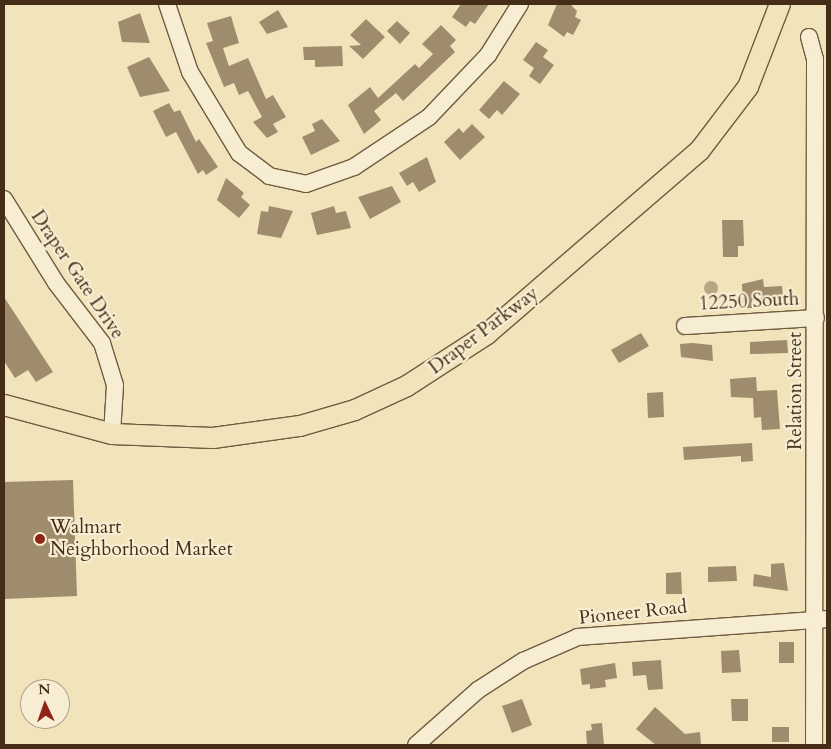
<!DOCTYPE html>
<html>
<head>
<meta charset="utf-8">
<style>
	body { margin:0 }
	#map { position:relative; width:831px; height:749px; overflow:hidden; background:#f1e4bb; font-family:Cardo,serif }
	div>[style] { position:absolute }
	.water>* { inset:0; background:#b7a683 }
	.round { border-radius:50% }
	.building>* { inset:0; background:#9e8c6c }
	.roads { filter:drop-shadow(1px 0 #705b40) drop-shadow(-1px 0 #705b40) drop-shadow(0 1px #705b40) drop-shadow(0 -1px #705b40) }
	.minor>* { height:16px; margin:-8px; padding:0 8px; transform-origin:8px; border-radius:8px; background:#f6edd3 }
	.major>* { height:20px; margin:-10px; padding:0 10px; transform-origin:10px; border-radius:10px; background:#f1e4bb }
	.dots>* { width:14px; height:14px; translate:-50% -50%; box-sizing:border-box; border:2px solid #f6edd3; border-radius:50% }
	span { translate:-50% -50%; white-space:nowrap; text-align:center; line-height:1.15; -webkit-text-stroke:4.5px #f6edd3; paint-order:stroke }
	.street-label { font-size:19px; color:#452d17 }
	.poi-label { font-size:19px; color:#452d17 }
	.left { translate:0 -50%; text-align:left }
	.frame { position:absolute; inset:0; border:5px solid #452d17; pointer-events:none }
	.north { position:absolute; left:20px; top:679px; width:50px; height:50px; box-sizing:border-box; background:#f6edd3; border:1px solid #afa088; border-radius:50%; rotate:357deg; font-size:14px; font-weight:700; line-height:20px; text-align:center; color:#452d17 }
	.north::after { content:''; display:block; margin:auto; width:18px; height:22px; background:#8f2418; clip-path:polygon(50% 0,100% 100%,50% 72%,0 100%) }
</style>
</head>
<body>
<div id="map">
	<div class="water">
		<div class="round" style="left:704px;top:281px;width:14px;height:14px"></div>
	</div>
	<div class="building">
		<div style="clip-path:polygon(461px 4px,489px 4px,475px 24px,470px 21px,466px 27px,452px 17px)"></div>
		<div style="clip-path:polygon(557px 4px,570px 4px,577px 11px,575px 17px,581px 20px,573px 35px,567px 32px,564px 37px,548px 25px)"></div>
		<div style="clip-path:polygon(278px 10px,288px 27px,267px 34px,259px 22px)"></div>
		<div style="clip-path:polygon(140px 13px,150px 43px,122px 42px,118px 22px)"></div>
		<div style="clip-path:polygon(231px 16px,239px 43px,223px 48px,229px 66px,248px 58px,266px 99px,273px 95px,286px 117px,273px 124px,278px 132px,267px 138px,253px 122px,262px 117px,248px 91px,239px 95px,234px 83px,224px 87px,206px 43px,213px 41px,207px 23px)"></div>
		<div style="clip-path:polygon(366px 19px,385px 37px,363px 59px,349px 46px,361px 45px,350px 35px)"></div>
		<div style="clip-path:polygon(397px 21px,410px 33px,400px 44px,387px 31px)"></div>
		<div style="clip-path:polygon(441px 25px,456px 40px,450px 46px,455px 52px,403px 101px,396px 93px,374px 111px,381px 120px,364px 134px,348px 105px,370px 87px,378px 98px,415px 64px,419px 68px,433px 54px,422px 44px)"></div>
		<div style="clip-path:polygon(536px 42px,548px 50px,543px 57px,554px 65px,540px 84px,529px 76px,534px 68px,523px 60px)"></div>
		<div style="clip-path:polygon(342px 46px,343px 66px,315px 67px,315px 60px,304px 60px,303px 47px)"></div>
		<div style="clip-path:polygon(149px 57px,170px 91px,140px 97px,127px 67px)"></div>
		<div style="clip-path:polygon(504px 81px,520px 94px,502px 115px,497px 110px,489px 119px,479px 110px)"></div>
		<div style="clip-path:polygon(169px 103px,174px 112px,180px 110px,196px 142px,199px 139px,218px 167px,206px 175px,203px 170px,198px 174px,176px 132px,166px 137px,153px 111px)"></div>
		<div style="clip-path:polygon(322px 119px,340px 141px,311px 155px,302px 137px,315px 131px,312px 124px)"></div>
		<div style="clip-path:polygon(472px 124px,485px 137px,460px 160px,444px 142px,459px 128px,463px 133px)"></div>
		<div style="clip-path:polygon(427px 157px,436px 182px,419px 192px,413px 182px,407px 186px,399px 173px)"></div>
		<div style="clip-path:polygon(226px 178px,244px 193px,241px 197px,250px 205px,239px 218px,217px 200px)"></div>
		<div style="clip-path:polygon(392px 186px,401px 202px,370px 219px,358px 197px)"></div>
		<div style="clip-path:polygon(269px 206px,293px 211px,281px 238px,257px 234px,261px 211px,268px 212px)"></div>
		<div style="clip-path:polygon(334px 206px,336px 213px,346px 211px,351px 228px,317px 235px,311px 213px)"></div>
		<div style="clip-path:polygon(722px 220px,743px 220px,744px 246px,738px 246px,738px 257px,723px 257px)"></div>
		<div style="clip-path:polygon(763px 279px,764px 287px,782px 286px,783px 298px,752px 300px,752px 308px,743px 308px,742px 284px)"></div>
		<div style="clip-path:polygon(4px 297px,53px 372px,36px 382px,28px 370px,15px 378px,4px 361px)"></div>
		<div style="clip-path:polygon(641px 333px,649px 346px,619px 363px,611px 350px)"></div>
		<div style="clip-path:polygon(787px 340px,788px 353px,750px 354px,750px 342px)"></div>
		<div style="clip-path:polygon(692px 343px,712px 345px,713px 361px,681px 357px,680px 344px)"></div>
		<div style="clip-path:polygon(756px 377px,757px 391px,777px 390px,780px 429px,762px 430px,761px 417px,754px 418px,753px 398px,731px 397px,730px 379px)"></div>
		<div style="clip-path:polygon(663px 392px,664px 417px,648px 418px,647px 393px)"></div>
		<div style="clip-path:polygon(752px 443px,753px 461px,741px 462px,741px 456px,684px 460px,683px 447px)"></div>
		<div style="clip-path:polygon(73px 480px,77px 596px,4px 599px,4px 482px)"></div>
		<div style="clip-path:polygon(784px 563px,788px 591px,753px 586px,754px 574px,771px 577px,771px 564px)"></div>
		<div style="clip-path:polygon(736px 566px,737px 581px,708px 582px,708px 567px)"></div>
		<div style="clip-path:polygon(681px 572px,682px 594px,666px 594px,666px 573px)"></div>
		<div style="clip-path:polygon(779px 642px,794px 642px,794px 663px,779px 663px)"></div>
		<div style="clip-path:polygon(739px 650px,741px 672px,722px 673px,721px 651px)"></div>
		<div style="clip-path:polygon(661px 660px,663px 689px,648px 690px,646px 675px,633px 676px,632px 662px)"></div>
		<div style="clip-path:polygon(615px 663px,617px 678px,605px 680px,606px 687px,590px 689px,590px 684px,582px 685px,580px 669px)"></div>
		<div style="clip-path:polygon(522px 699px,532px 725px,512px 733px,502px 706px)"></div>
		<div style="clip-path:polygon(731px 699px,748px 699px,748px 721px,732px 721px)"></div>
		<div style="clip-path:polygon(655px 707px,685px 734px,700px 732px,701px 745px,656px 745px,647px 738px,636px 729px)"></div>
		<div style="clip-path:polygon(602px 723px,604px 745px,587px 745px,586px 731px,592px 730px,591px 724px)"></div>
		<div style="clip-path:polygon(772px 727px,789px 727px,789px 742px,772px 742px)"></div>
	</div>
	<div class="roads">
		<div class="minor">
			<div style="left:167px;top:4px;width:72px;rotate:71.3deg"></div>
			<div style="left:190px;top:72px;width:95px;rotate:58.8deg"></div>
			<div style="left:239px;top:153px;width:38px;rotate:37deg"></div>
			<div style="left:269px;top:176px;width:38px;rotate:12deg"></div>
			<div style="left:306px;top:184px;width:51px;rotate:-19.5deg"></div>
			<div style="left:354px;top:167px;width:90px;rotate:-33.7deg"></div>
			<div style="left:429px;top:117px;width:86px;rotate:-46.4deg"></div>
			<div style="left:488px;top:55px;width:60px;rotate:-57.9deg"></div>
			<div style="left:809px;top:37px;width:23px;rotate:75deg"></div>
			<div style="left:815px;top:59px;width:686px;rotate:90.08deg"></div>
			<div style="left:4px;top:199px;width:99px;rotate:58.2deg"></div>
			<div style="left:56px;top:283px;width:76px;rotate:52.5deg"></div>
			<div style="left:102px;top:343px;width:44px;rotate:72.8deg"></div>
			<div style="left:115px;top:385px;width:49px;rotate:93.5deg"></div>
			<div style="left:685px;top:326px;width:131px;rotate:-3.5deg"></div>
			<div style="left:416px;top:745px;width:83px;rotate:-41.6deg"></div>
			<div style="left:478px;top:690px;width:54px;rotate:-32.8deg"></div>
			<div style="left:523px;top:661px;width:60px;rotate:-23.6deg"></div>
			<div style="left:578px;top:637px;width:250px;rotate:-4.1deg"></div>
		</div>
		<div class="major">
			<div style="left:4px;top:405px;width:112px;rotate:15deg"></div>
			<div style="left:112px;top:434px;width:101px;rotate:2.3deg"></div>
			<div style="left:213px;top:438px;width:88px;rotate:-7.9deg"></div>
			<div style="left:300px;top:426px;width:57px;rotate:-16.2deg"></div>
			<div style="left:355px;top:410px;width:57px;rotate:-24.8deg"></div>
			<div style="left:407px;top:386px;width:95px;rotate:-33deg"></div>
			<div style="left:487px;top:334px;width:281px;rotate:-40.8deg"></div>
			<div style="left:700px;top:150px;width:79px;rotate:-52.7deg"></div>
			<div style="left:748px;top:87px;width:89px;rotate:-68.9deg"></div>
		</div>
	</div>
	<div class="dots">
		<div style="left:40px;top:539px;background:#8f2418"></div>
	</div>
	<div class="street-label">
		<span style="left:77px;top:275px;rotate:56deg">Draper Gate Drive</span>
		<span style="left:749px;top:302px;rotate:-3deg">12250 South</span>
		<span style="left:484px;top:331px;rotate:-37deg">Draper Parkway</span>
		<span style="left:796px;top:391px;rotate:-90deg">Relation Street</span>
		<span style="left:633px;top:613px;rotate:-6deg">Pioneer Road</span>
	</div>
	<div class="poi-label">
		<span class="left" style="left:50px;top:539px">Walmart<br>Neighborhood Market</span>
	</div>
	<div class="frame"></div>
	<div class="north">N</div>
</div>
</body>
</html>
